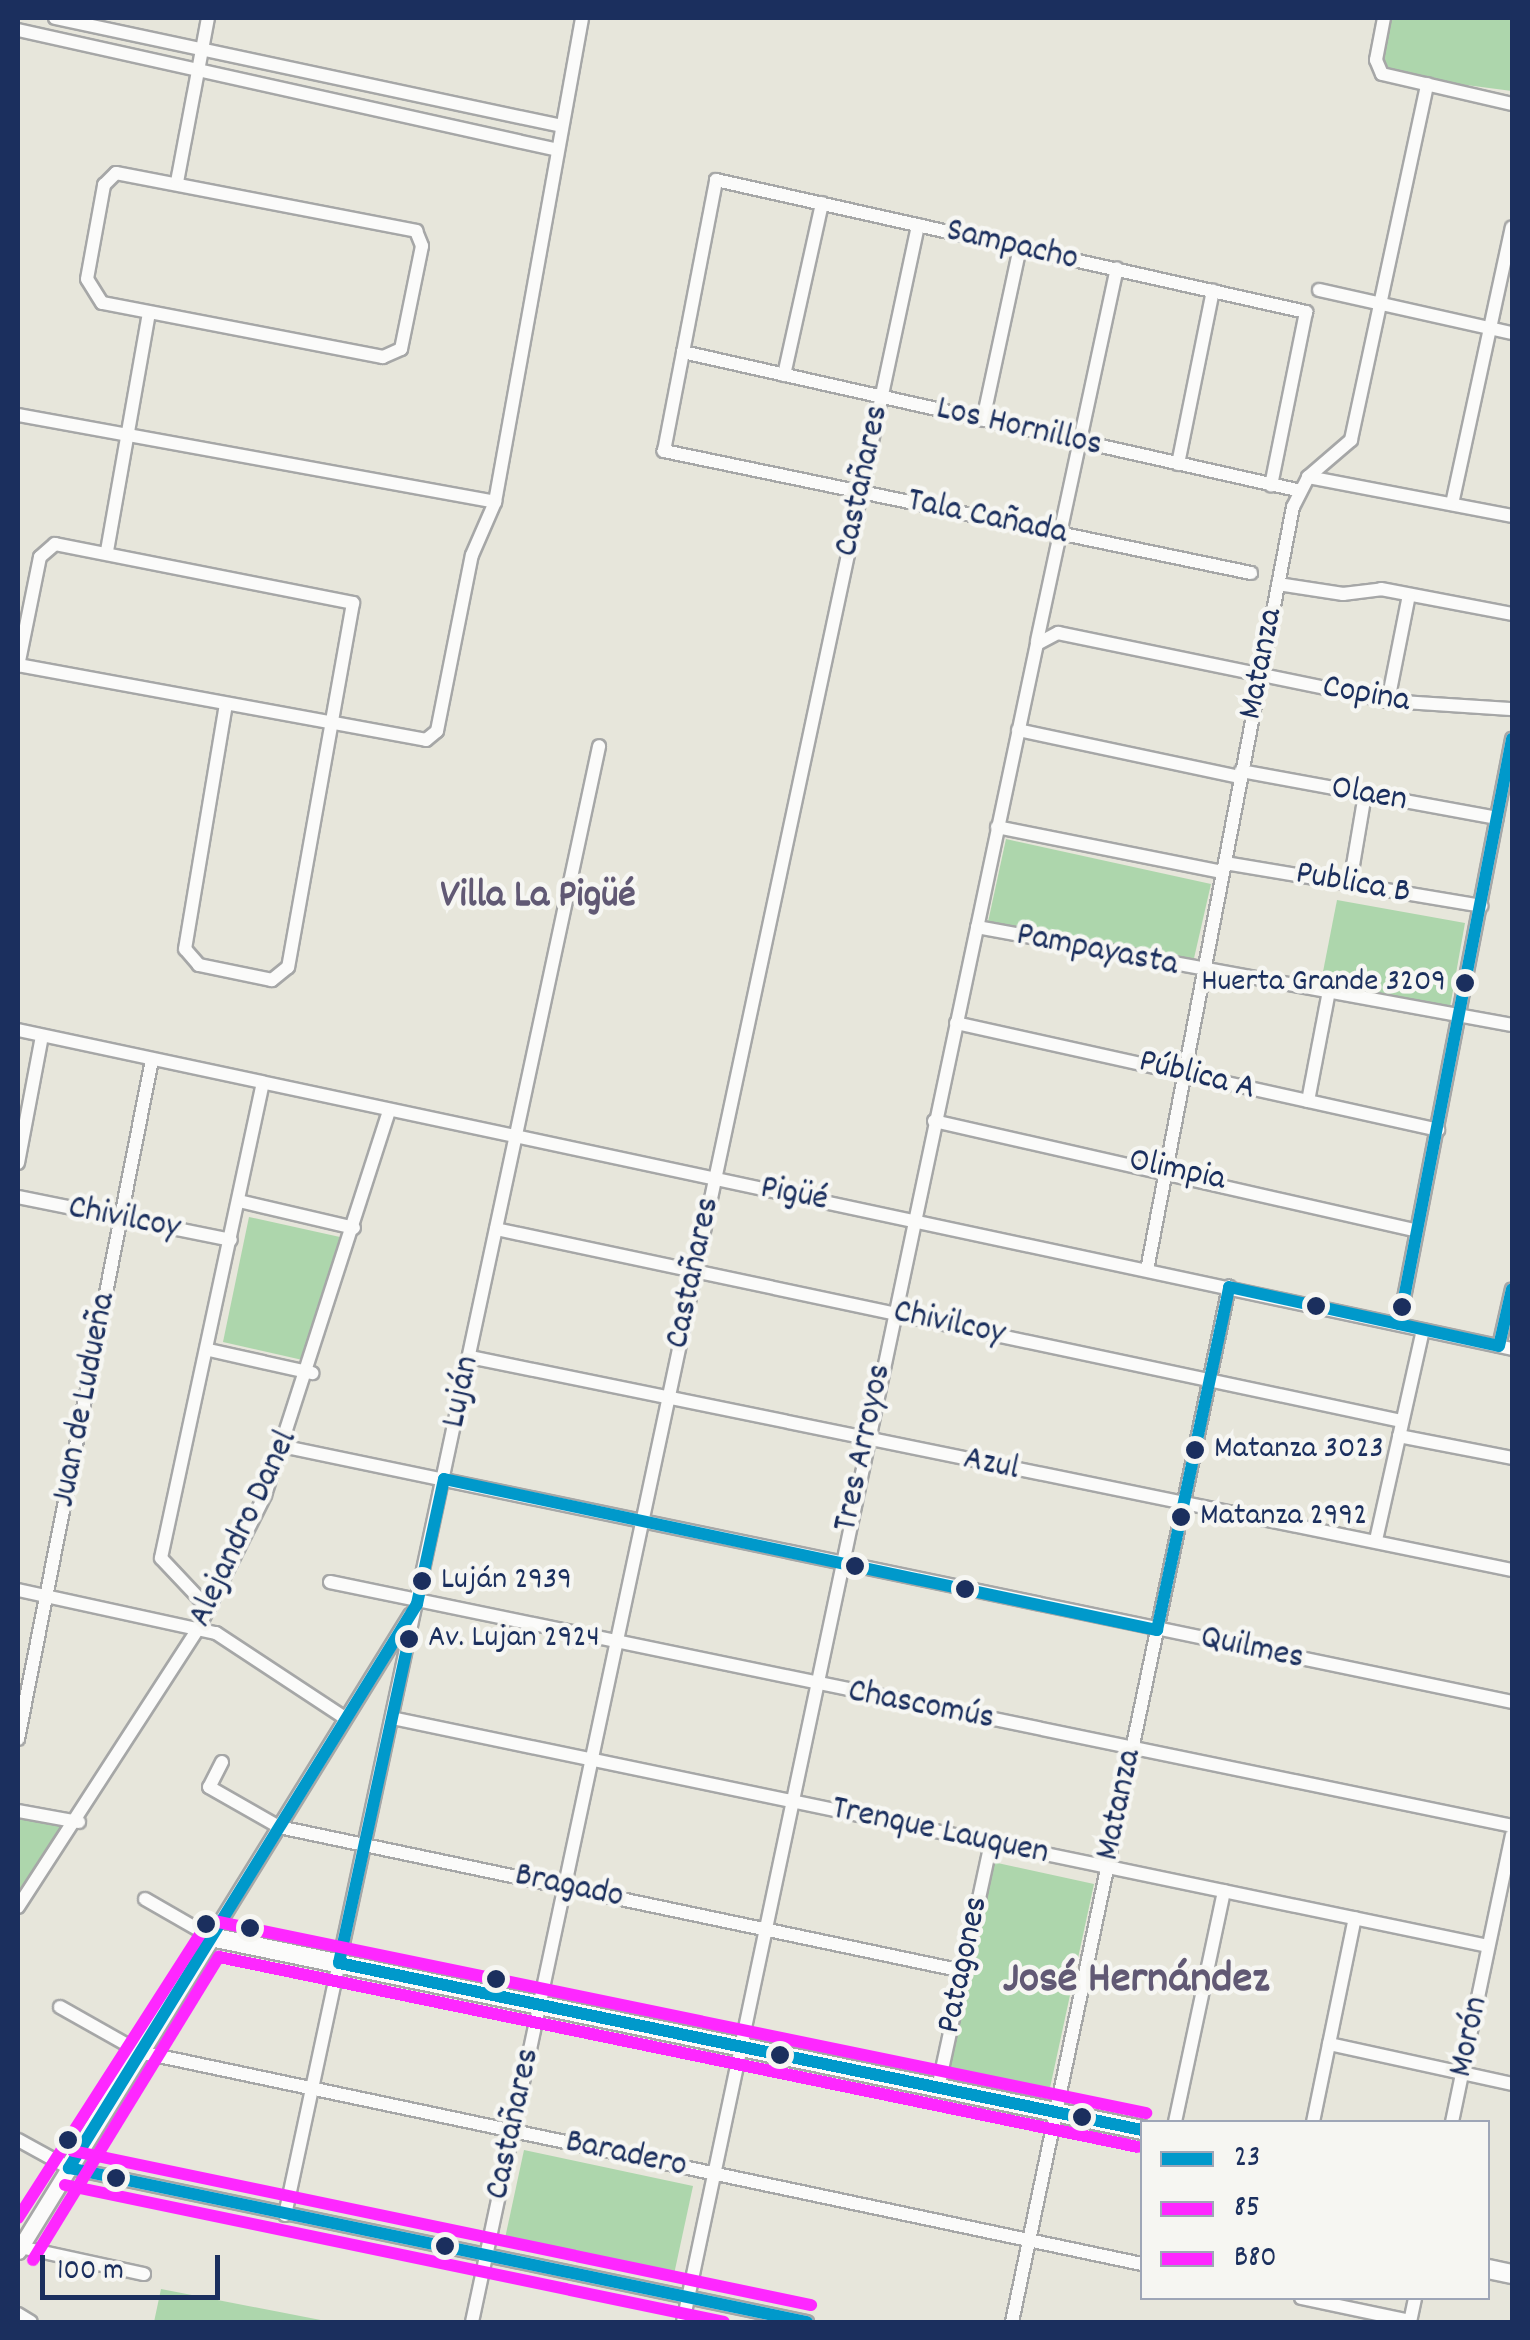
<!DOCTYPE html>
<html>
<head>
<meta charset="utf-8">
<style>
	body { margin:0 }
	#map { position:relative; width:1530px; height:2340px; overflow:hidden; background:#e7e6db; font-family:Dekko,sans-serif }
	div>[style] { position:absolute }
	.green>* { inset:0; background:#add6ac }
	.roads { filter:drop-shadow(2px 0 #a6a7a7) drop-shadow(-2px 0 #a6a7a7) drop-shadow(0 2px #a6a7a7) drop-shadow(0 -2px #a6a7a7) }
	.minor>* { height:12px; margin:-6px; padding:0 6px; transform-origin:6px; border-radius:6px; background:#fbfbfa }
	.tertiary>* { height:15px; margin:-7.5px; padding:0 7.5px; transform-origin:7.5px; border-radius:7.5px; background:#fbfbfa }
	.secondary>* { height:18px; margin:-9px; padding:0 9px; transform-origin:9px; border-radius:9px; background:#fbfbfa }
	.bus-1>* { height:12px; margin:-6px; padding:0 6px; transform-origin:6px; border-radius:6px; background:#0099cb }
	.bus-2>* { height:12px; margin:-6px; padding:0 6px; transform-origin:6px; border-radius:6px; background:#fe27ff }
	.bus-3>* { height:12px; margin:-6px; padding:0 6px; transform-origin:6px; border-radius:6px; background:#fe27ff }
	.dots>* { width:28px; height:28px; translate:-50% -50%; box-sizing:border-box; border:5px solid #f6f6f2; border-radius:50% }
	span { translate:-50% -50%; white-space:nowrap; text-align:center; line-height:1.15; -webkit-text-stroke:9px #f6f6f2; paint-order:stroke }
	.bus-label { font-size:32px; color:#1b2f5e }
	.right { translate:-100% -50%; text-align:right }
	.left { translate:0 -50%; text-align:left }
	.street-label { font-size:35px; color:#1b2f5e }
	.quarter-label { font-size:40px; color:#615974; font-weight:700 }
	.district-label { font-size:45px; color:#615974; font-weight:700 }
	.frame { position:absolute; inset:0; border:20px solid #1b2f5e; pointer-events:none }
	.legend { position:absolute; left:1140px; top:2120px; width:350px; height:180px; box-sizing:border-box; background:#f6f6f2; border:2px solid #9ea6b7; margin:0; padding:12px 18px; list-style:none; font-size:30px; color:#1b2f5e }
	.legend li { display:flex; align-items:center; gap:20px; height:50px }
	.legend b { width:50px; border:2px solid #9ea6b7 }
	.scale { position:absolute; left:40px; top:2255px; width:180px; height:45px; box-sizing:border-box; border:5px solid #1b2f5e; border-top:0; padding-left:12px; font-size:30px; line-height:35px; white-space:nowrap; color:#1b2f5e; -webkit-text-stroke:8px #f6f6f2; paint-order:stroke }
</style>
</head>
<body>
<div id="map">
	<div class="green">
		<div style="clip-path:polygon(1390px 18px,1512px 18px,1512px 91px,1382px 74px)"></div>
		<div style="clip-path:polygon(1006px 839px,1211px 884px,1192px 967px,988px 922px)"></div>
		<div style="clip-path:polygon(1337px 900px,1465px 923px,1450px 1007px,1321px 982px)"></div>
		<div style="clip-path:polygon(249px 1217px,340px 1237px,307px 1361px,223px 1342px)"></div>
		<div style="clip-path:polygon(18px 1818px,70px 1827px,18px 1892px)"></div>
		<div style="clip-path:polygon(993px 1862px,1094px 1884px,1045px 2111px,945px 2090px)"></div>
		<div style="clip-path:polygon(524px 2150px,693px 2186px,673px 2279px,504px 2243px)"></div>
		<div style="clip-path:polygon(161px 2289px,331px 2322px,154px 2322px)"></div>
	</div>
	<div class="roads">
		<div class="minor">
			<div style="left:55px;top:18px;width:518px;rotate:12.03deg"></div>
			<div style="left:1384px;top:18px;width:43px;rotate:100.8deg"></div>
			<div style="left:1376px;top:60px;width:15px;rotate:67deg"></div>
			<div style="left:1382px;top:74px;width:133px;rotate:13deg"></div>
			<div style="left:18px;top:30px;width:553px;rotate:12.53deg"></div>
			<div style="left:116px;top:173px;width:306px;rotate:10.9deg"></div>
			<div style="left:416px;top:231px;width:16px;rotate:68deg"></div>
			<div style="left:422px;top:246px;width:105px;rotate:101.5deg"></div>
			<div style="left:401px;top:349px;width:20px;rotate:156deg"></div>
			<div style="left:383px;top:357px;width:286px;rotate:-169.1deg"></div>
			<div style="left:102px;top:303px;width:28px;rotate:-122deg"></div>
			<div style="left:87px;top:279px;width:96px;rotate:-79.7deg"></div>
			<div style="left:104px;top:185px;width:17px;rotate:-45deg"></div>
			<div style="left:177px;top:182px;width:167px;rotate:-79.3deg"></div>
			<div style="left:1319px;top:290px;width:198px;rotate:12.6deg"></div>
			<div style="left:683px;top:352px;width:629px;rotate:12.67deg"></div>
			<div style="left:784px;top:375px;width:176px;rotate:-77.5deg"></div>
			<div style="left:18px;top:415px;width:485px;rotate:10.3deg"></div>
			<div style="left:495px;top:502px;width:492px;rotate:-79.8deg"></div>
			<div style="left:983px;top:420px;width:176px;rotate:-77.9deg"></div>
			<div style="left:1178px;top:464px;width:177px;rotate:-78.6deg"></div>
			<div style="left:1308px;top:477px;width:208px;rotate:10.8deg"></div>
			<div style="left:1452px;top:504px;width:283px;rotate:-77.8deg"></div>
			<div style="left:107px;top:551px;width:242px;rotate:-80deg"></div>
			<div style="left:1251px;top:573px;width:600px;rotate:-168.26deg"></div>
			<div style="left:664px;top:451px;width:276px;rotate:-79.1deg"></div>
			<div style="left:716px;top:180px;width:605px;rotate:12.61deg"></div>
			<div style="left:1306px;top:312px;width:177px;rotate:101.4deg"></div>
			<div style="left:1278px;top:584px;width:66px;rotate:8.7deg"></div>
			<div style="left:1343px;top:594px;width:38px;rotate:-7deg"></div>
			<div style="left:1381px;top:589px;width:133px;rotate:10.8deg"></div>
			<div style="left:1037px;top:641px;width:381px;rotate:-77.9deg"></div>
			<div style="left:18px;top:665px;width:415px;rotate:10.4deg"></div>
			<div style="left:426px;top:740px;width:14px;rotate:-39deg"></div>
			<div style="left:437px;top:731px;width:179px;rotate:-78.8deg"></div>
			<div style="left:472px;top:555px;width:58px;rotate:-66.5deg"></div>
			<div style="left:18px;top:666px;width:111px;rotate:-78.6deg"></div>
			<div style="left:40px;top:557px;width:20px;rotate:-41deg"></div>
			<div style="left:55px;top:544px;width:304px;rotate:11.2deg"></div>
			<div style="left:353px;top:603px;width:370px;rotate:100.1deg"></div>
			<div style="left:288px;top:967px;width:21px;rotate:141deg"></div>
			<div style="left:272px;top:980px;width:75px;rotate:-168.4deg"></div>
			<div style="left:199px;top:965px;width:21px;rotate:-131deg"></div>
			<div style="left:185px;top:949px;width:247px;rotate:-80.5deg"></div>
			<div style="left:1388px;top:701px;width:108px;rotate:-78.8deg"></div>
			<div style="left:1018px;top:730px;width:227px;rotate:12deg"></div>
			<div style="left:1241px;top:771px;width:260px;rotate:10.4deg"></div>
			<div style="left:997px;top:827px;width:230px;rotate:11.3deg"></div>
			<div style="left:1225px;top:863px;width:260px;rotate:9.5deg"></div>
			<div style="left:1350px;top:883px;width:90px;rotate:-80.4deg"></div>
			<div style="left:977px;top:927px;width:544px;rotate:10.38deg"></div>
			<div style="left:956px;top:1023px;width:494px;rotate:12.5deg"></div>
			<div style="left:18px;top:1030px;width:1528px;rotate:12.05deg"></div>
			<div style="left:1308px;top:1101px;width:107px;rotate:-79.2deg"></div>
			<div style="left:934px;top:1121px;width:495px;rotate:12.8deg"></div>
			<div style="left:18px;top:1163px;width:129px;rotate:-79.3deg"></div>
			<div style="left:18px;top:1197px;width:217px;rotate:11.4deg"></div>
			<div style="left:239px;top:1201px;width:118px;rotate:13.2deg"></div>
			<div style="left:496px;top:1229px;width:926px;rotate:11.97deg"></div>
			<div style="left:1147px;top:1270px;width:777px;rotate:-79.17deg"></div>
			<div style="left:1293px;top:507px;width:34px;rotate:-63deg"></div>
			<div style="left:1308px;top:477px;width:57px;rotate:-40.7deg"></div>
			<div style="left:1351px;top:440px;width:364px;rotate:-77.9deg"></div>
			<div style="left:1399px;top:1324px;width:596px;rotate:-79.07deg"></div>
			<div style="left:1499px;top:1346px;width:58px;rotate:-77.2deg"></div>
			<div style="left:209px;top:1350px;width:106px;rotate:12.6deg"></div>
			<div style="left:470px;top:1357px;width:1064px;rotate:11.55deg"></div>
			<div style="left:1399px;top:1436px;width:115px;rotate:11deg"></div>
			<div style="left:286px;top:1447px;width:1252px;rotate:11.75deg"></div>
			<div style="left:1376px;top:1540px;width:215px;rotate:-77.4deg"></div>
			<div style="left:330px;top:1582px;width:1207px;rotate:11.66deg"></div>
			<div style="left:18px;top:1590px;width:203px;rotate:12.3deg"></div>
			<div style="left:216px;top:1633px;width:154px;rotate:33.4deg"></div>
			<div style="left:209px;top:1609px;width:70px;rotate:-133.3deg"></div>
			<div style="left:161px;top:1558px;width:484px;rotate:-77.9deg"></div>
			<div style="left:392px;top:1718px;width:1119px;rotate:11.75deg"></div>
			<div style="left:18px;top:1739px;width:692px;rotate:-78.84deg"></div>
			<div style="left:222px;top:1762px;width:28px;rotate:117deg"></div>
			<div style="left:209px;top:1787px;width:81px;rotate:29.7deg"></div>
			<div style="left:279px;top:1827px;width:699px;rotate:11.89deg"></div>
			<div style="left:18px;top:1811px;width:62px;rotate:10.2deg"></div>
			<div style="left:145px;top:1899px;width:76px;rotate:29.9deg"></div>
			<div style="left:211px;top:1937px;width:379px;rotate:-58.3deg"></div>
			<div style="left:18px;top:1907px;width:333px;rotate:-57.1deg"></div>
			<div style="left:199px;top:1627px;width:148px;rotate:-63.4deg"></div>
			<div style="left:265px;top:1495px;width:400px;rotate:-72.1deg"></div>
			<div style="left:60px;top:2007px;width:92px;rotate:29.4deg"></div>
			<div style="left:140px;top:2052px;width:1024px;rotate:11.95deg"></div>
			<div style="left:1329px;top:2044px;width:187px;rotate:12.3deg"></div>
			<div style="left:938px;top:2088px;width:251px;rotate:-77.8deg"></div>
			<div style="left:1175px;top:2122px;width:236px;rotate:-78deg"></div>
			<div style="left:1313px;top:2122px;width:208px;rotate:-78.4deg"></div>
			<div style="left:1452px;top:2122px;width:293px;rotate:-78.2deg"></div>
			<div style="left:18px;top:2140px;width:58px;rotate:28.8deg"></div>
			<div style="left:69px;top:2168px;width:754px;rotate:11.79deg"></div>
			<div style="left:285px;top:2215px;width:1502px;rotate:-77.93deg"></div>
			<div style="left:20px;top:2247px;width:127px;rotate:12.3deg"></div>
			<div style="left:1301px;top:2298px;width:111px;rotate:11.9deg"></div>
			<div style="left:18px;top:2314px;width:15px;rotate:32deg"></div>
			<div style="left:472px;top:2322px;width:2144px;rotate:-77.99deg"></div>
			<div style="left:683px;top:2322px;width:1715px;rotate:-78.09deg"></div>
			<div style="left:1037px;top:644px;width:24px;rotate:-28deg"></div>
			<div style="left:1058px;top:633px;width:337px;rotate:11.6deg"></div>
			<div style="left:1388px;top:701px;width:124px;rotate:3.7deg"></div>
			<div style="left:1012px;top:2322px;width:1058px;rotate:-78.16deg"></div>
			<div style="left:1410px;top:2322px;width:25px;rotate:-78deg"></div>
		</div>
		<div class="tertiary">
			<div style="left:18px;top:2251px;width:97px;rotate:-58.4deg"></div>
		</div>
		<div class="secondary">
			<div style="left:69px;top:2168px;width:271px;rotate:-58.4deg"></div>
			<div style="left:211px;top:1937px;width:951px;rotate:11.71deg"></div>
			<div style="left:1488px;top:2269px;width:25px;rotate:12deg"></div>
		</div>
	</div>
	<div class="bus-1">
		<div style="left:1229px;top:1287px;width:276px;rotate:12.3deg"></div>
		<div style="left:1499px;top:1346px;width:58px;rotate:-77.2deg"></div>
		<div style="left:1399px;top:1324px;width:596px;rotate:-79.07deg"></div>
		<div style="left:444px;top:1479px;width:128px;rotate:102.2deg"></div>
		<div style="left:417px;top:1604px;width:663px;rotate:121.68deg"></div>
		<div style="left:69px;top:2168px;width:754px;rotate:11.79deg"></div>
		<div style="left:444px;top:1479px;width:729px;rotate:11.96deg"></div>
		<div style="left:1157px;top:1630px;width:350px;rotate:-78.1deg"></div>
		<div style="left:409px;top:1639px;width:331px;rotate:102.2deg"></div>
		<div style="left:339px;top:1963px;width:820px;rotate:11.75deg"></div>
	</div>
	<div class="bus-2">
		<div style="left:65px;top:2185px;width:673px;rotate:11.74deg"></div>
		<div style="left:33px;top:2260px;width:356px;rotate:-58.5deg"></div>
		<div style="left:219px;top:1957px;width:938px;rotate:11.68deg"></div>
	</div>
	<div class="bus-3">
		<div style="left:73px;top:2151px;width:754px;rotate:11.79deg"></div>
		<div style="left:18px;top:2218px;width:354px;rotate:-57.3deg"></div>
		<div style="left:209px;top:1920px;width:957px;rotate:11.64deg"></div>
	</div>
	<div class="dots">
		<div style="left:1465px;top:983px;background:#1b2f5e"></div>
		<div style="left:1316px;top:1306px;background:#1b2f5e"></div>
		<div style="left:1402px;top:1307px;background:#1b2f5e"></div>
		<div style="left:1195px;top:1450px;background:#1b2f5e"></div>
		<div style="left:1181px;top:1517px;background:#1b2f5e"></div>
		<div style="left:855px;top:1566px;background:#1b2f5e"></div>
		<div style="left:422px;top:1581px;background:#1b2f5e"></div>
		<div style="left:965px;top:1589px;background:#1b2f5e"></div>
		<div style="left:409px;top:1639px;background:#1b2f5e"></div>
		<div style="left:206px;top:1924px;background:#1b2f5e"></div>
		<div style="left:250px;top:1928px;background:#1b2f5e"></div>
		<div style="left:496px;top:1979px;background:#1b2f5e"></div>
		<div style="left:780px;top:2055px;background:#1b2f5e"></div>
		<div style="left:1082px;top:2117px;background:#1b2f5e"></div>
		<div style="left:68px;top:2140px;background:#1b2f5e"></div>
		<div style="left:116px;top:2178px;background:#1b2f5e"></div>
		<div style="left:445px;top:2246px;background:#1b2f5e"></div>
	</div>
	<div class="bus-label">
		<span class="right" style="left:1446px;top:983px">Huerta Grande 3209</span>
		<span class="left" style="left:1214px;top:1450px">Matanza 3023</span>
		<span class="left" style="left:1200px;top:1517px">Matanza 2992</span>
		<span class="left" style="left:441px;top:1581px">Luján 2939</span>
		<span class="left" style="left:428px;top:1639px">Av. Lujan 2924</span>
	</div>
	<div class="street-label">
		<span style="left:1012px;top:246px;rotate:13deg">Sampacho</span>
		<span style="left:1019px;top:428px;rotate:13deg">Los Hornillos</span>
		<span style="left:863px;top:481px;rotate:-78deg">Castañares</span>
		<span style="left:987px;top:518px;rotate:12deg">Tala Cañada</span>
		<span style="left:1262px;top:664px;rotate:-79deg">Matanza</span>
		<span style="left:1366px;top:695px;rotate:10deg">Copina</span>
		<span style="left:1369px;top:795px;rotate:10deg">Olaen</span>
		<span style="left:1353px;top:884px;rotate:10deg">Publica B</span>
		<span style="left:1097px;top:951px;rotate:11deg">Pampayasta</span>
		<span style="left:1197px;top:1076px;rotate:14deg">Pública A</span>
		<span style="left:1177px;top:1171px;rotate:12deg">Olimpia</span>
		<span style="left:794px;top:1195px;rotate:11deg">Pigüé</span>
		<span style="left:124px;top:1219px;rotate:11deg">Chivilcoy</span>
		<span style="left:694px;top:1273px;rotate:-78deg">Castañares</span>
		<span style="left:949px;top:1324px;rotate:12deg">Chivilcoy</span>
		<span style="left:462px;top:1392px;rotate:-78deg">Luján</span>
		<span style="left:85px;top:1400px;rotate:-79deg">Juan de Ludueña</span>
		<span style="left:864px;top:1448px;rotate:-78deg">Tres Arroyos</span>
		<span style="left:991px;top:1465px;rotate:12deg">Azul</span>
		<span style="left:244px;top:1529px;rotate:-65deg">Alejandro Danel</span>
		<span style="left:1252px;top:1649px;rotate:12deg">Quilmes</span>
		<span style="left:921px;top:1706px;rotate:11deg">Chascomús</span>
		<span style="left:1120px;top:1805px;rotate:-78deg">Matanza</span>
		<span style="left:940px;top:1832px;rotate:12deg">Trenque Lauquen</span>
		<span style="left:569px;top:1887px;rotate:12deg">Bragado</span>
		<span style="left:964px;top:1965px;rotate:-78deg">Patagones</span>
		<span style="left:1470px;top:2037px;rotate:-78deg">Morón</span>
		<span style="left:514px;top:2124px;rotate:-78deg">Castañares</span>
		<span style="left:626px;top:2155px;rotate:12deg">Baradero</span>
	</div>
	<div class="quarter-label">
		<span style="left:538px;top:898px">Villa La Pigüé</span>
	</div>
	<div class="district-label">
		<span style="left:1136px;top:1982px">José Hernández</span>
	</div>
	<div class="frame"></div>
	<ul class="legend">
	<li><b style="height:12px;background:#0099cb"></b>23</li>
	<li><b style="height:12px;background:#fe27ff"></b>85</li>
	<li><b style="height:12px;background:#fe27ff"></b>B80</li>
	</ul>
	<div class="scale">100 m</div>
</div>
</body>
</html>
